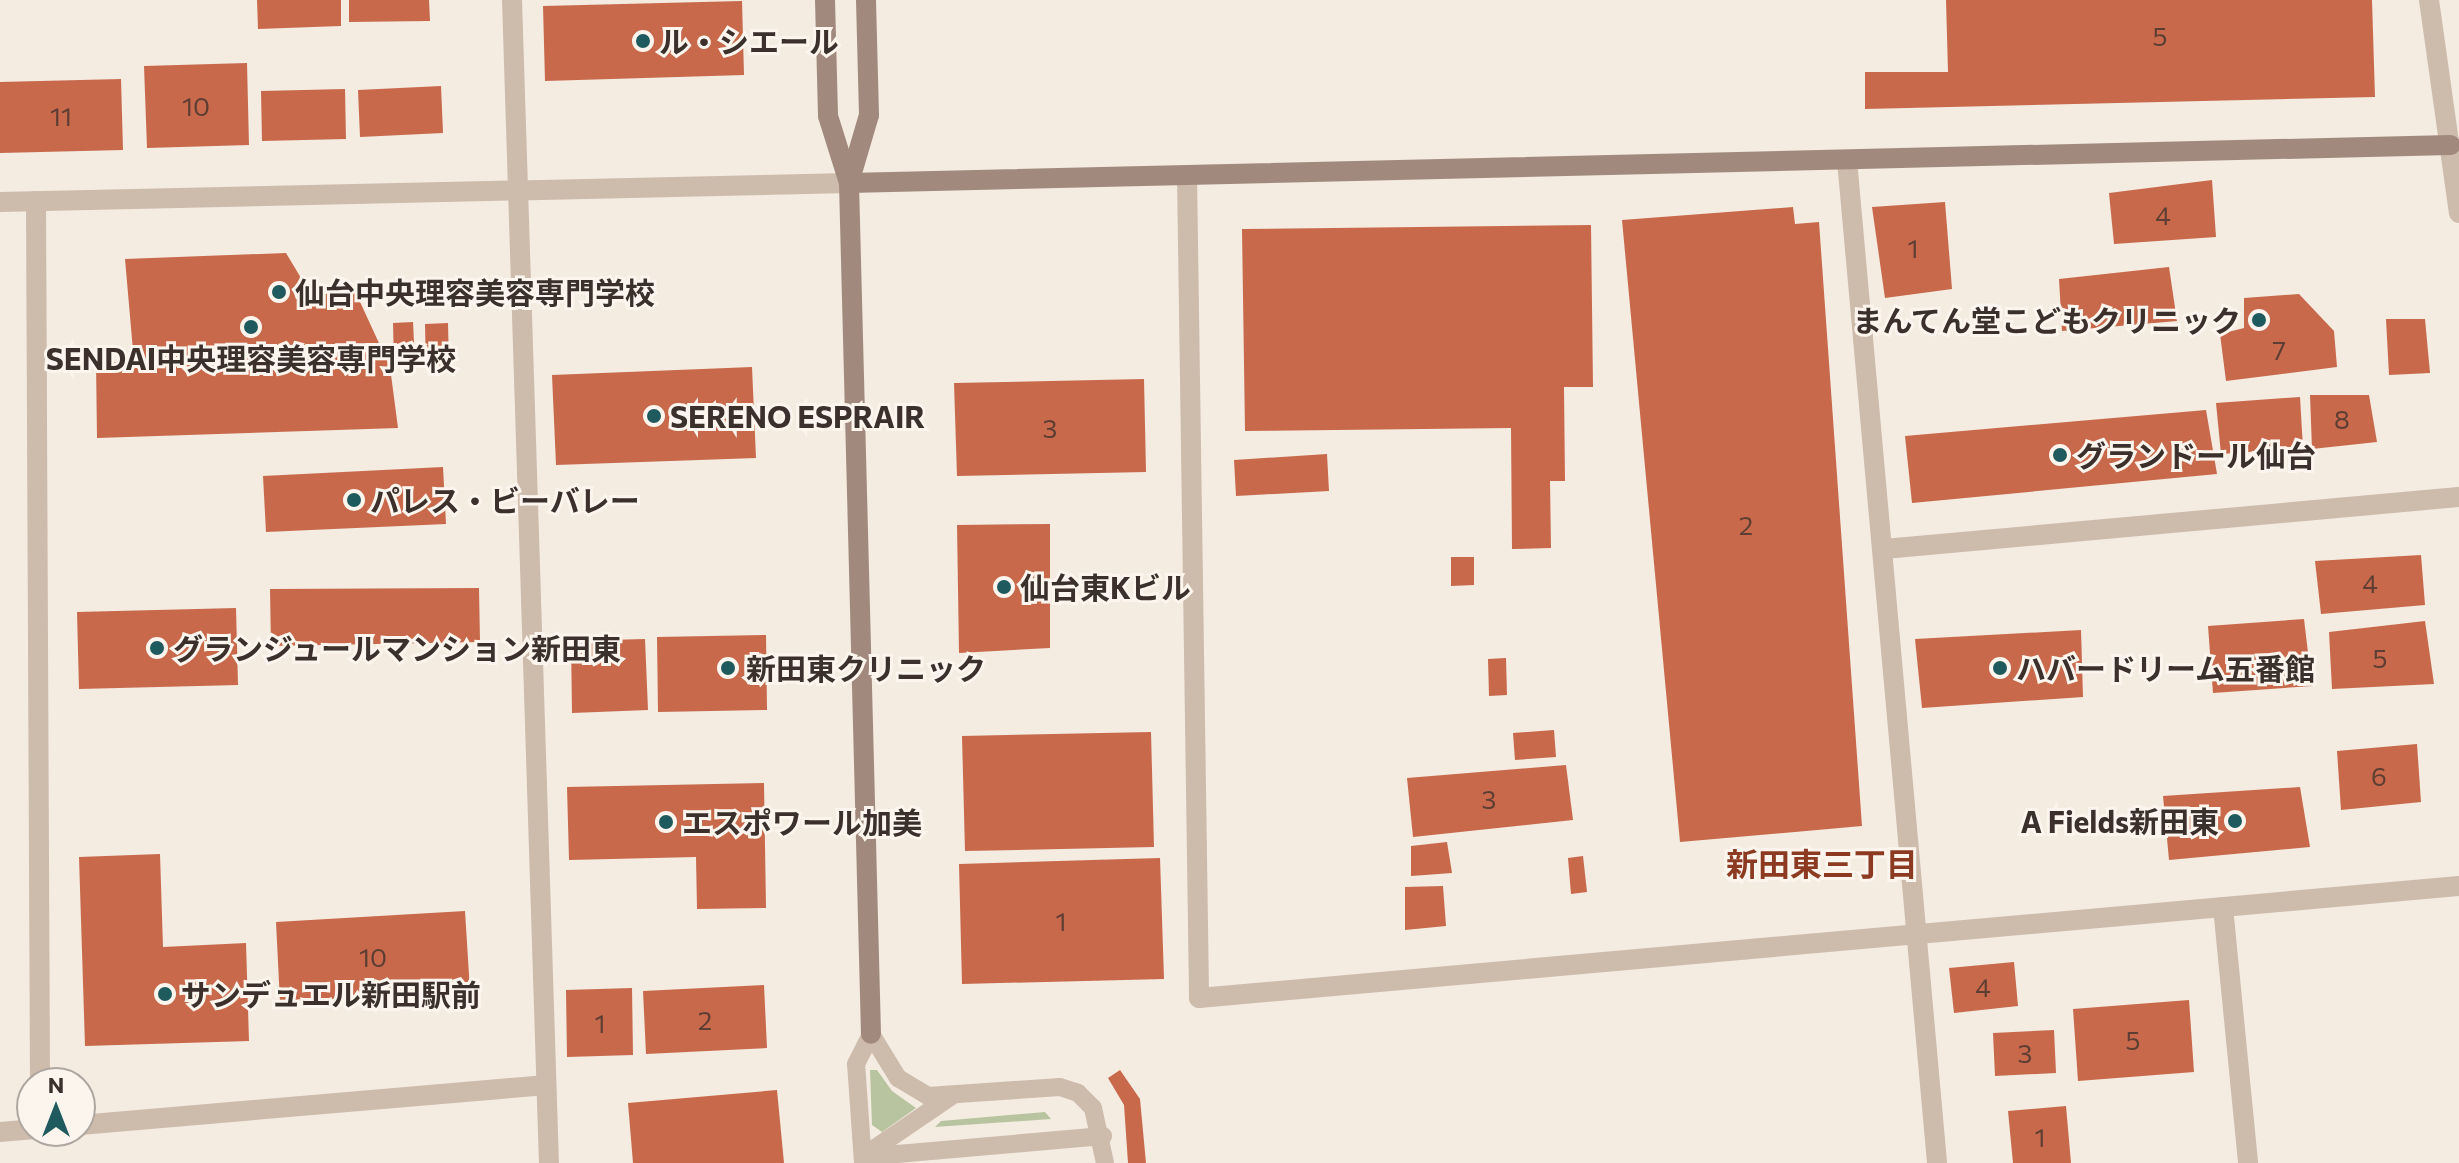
<!DOCTYPE html>
<html>
<head>
<meta charset="utf-8">
<style>
	body { margin:0 }
	#map { position:relative; width:2459px; height:1163px; overflow:hidden; background:#f4ebe1; font-family:Commissioner,"Noto Sans JP",sans-serif }
	div>[style] { position:absolute }
	.green>* { inset:0; background:#b8c4a0 }
	.building>* { inset:0; background:#c8694b }
	.lane>* { height:18px; margin:-9px; padding:0 9px; transform-origin:9px; border-radius:9px; background:#cdbbac }
	.street>* { height:20px; margin:-10px; padding:0 10px; transform-origin:10px; border-radius:10px; background:#cdbbac }
	.secondary>* { height:20px; margin:-10px; padding:0 10px; transform-origin:10px; border-radius:10px; background:#a18a7d }
	.dots>* { width:22px; height:22px; translate:-50% -50%; box-sizing:border-box; border:4px solid #fbf5ee; border-radius:50% }
	span { translate:-50% -50%; white-space:nowrap; text-align:center; line-height:1.15; -webkit-text-stroke:6px #fbf5ee; paint-order:stroke }
	.number-label { font-size:26px; color:#5e3e33 }
	.number-label span { -webkit-text-stroke-width:0 }
	.poi-label { font-size:30px; color:#3b302b; font-weight:700 }
	.left { translate:0 -50%; text-align:left }
	.right { translate:-100% -50%; text-align:right }
	.neighbourhood-label { font-size:32px; color:#8c3b22; font-weight:700 }
	.north { position:absolute; left:16px; top:1067px; width:80px; height:80px; box-sizing:border-box; background:#fbf5ee; border:2px solid #aea6a0; border-radius:50%; rotate:0deg; font-size:22px; font-weight:700; line-height:32px; text-align:center; color:#3b302b }
	.north::after { content:''; display:block; margin:auto; width:28px; height:36px; background:#1f5a5e; clip-path:polygon(50% 0,100% 100%,50% 72%,0 100%) }
</style>
</head>
<body>
<div id="map">
	<div class="green">
		<div style="clip-path:polygon(870px 1070px,877px 1070px,892px 1091px,916px 1108px,882px 1132px,872px 1125px)"></div>
		<div style="clip-path:polygon(1045px 1112px,1051px 1119px,935px 1127px,941px 1121px)"></div>
	</div>
	<div class="building">
		<div style="clip-path:polygon(257px 0,341px 0,341px 26px,258px 29px)"></div>
		<div style="clip-path:polygon(349px 0,429px 0,430px 21px,349px 22px)"></div>
		<div style="clip-path:polygon(1946px 0,2372px 0,2375px 97px,1865px 109px,1865px 72px,1948px 72px)"></div>
		<div style="clip-path:polygon(742px 1px,744px 75px,545px 81px,543px 6px)"></div>
		<div style="clip-path:polygon(247px 63px,249px 145px,147px 148px,144px 66px)"></div>
		<div style="clip-path:polygon(121px 79px,123px 150px,0 153px,0 82px)"></div>
		<div style="clip-path:polygon(441px 86px,443px 133px,360px 137px,358px 90px)"></div>
		<div style="clip-path:polygon(345px 89px,346px 139px,262px 141px,261px 91px)"></div>
		<div style="clip-path:polygon(2212px 180px,2216px 237px,2114px 244px,2109px 193px)"></div>
		<div style="clip-path:polygon(1945px 202px,1952px 289px,1885px 298px,1872px 207px)"></div>
		<div style="clip-path:polygon(1793px 207px,1795px 224px,1819px 222px,1862px 826px,1680px 842px,1622px 220px)"></div>
		<div style="clip-path:polygon(1591px 225px,1593px 387px,1564px 387px,1565px 481px,1550px 481px,1551px 548px,1512px 549px,1511px 428px,1245px 431px,1242px 229px)"></div>
		<div style="clip-path:polygon(286px 253px,310px 293px,355px 291px,390px 367px,398px 428px,97px 438px,96px 362px,134px 362px,125px 259px)"></div>
		<div style="clip-path:polygon(2169px 267px,2177px 321px,2062px 331px,2059px 279px)"></div>
		<div style="clip-path:polygon(2299px 294px,2334px 331px,2337px 367px,2226px 381px,2220px 334px,2244px 328px,2244px 298px)"></div>
		<div style="clip-path:polygon(2386px 319px,2425px 319px,2430px 373px,2389px 375px)"></div>
		<div style="clip-path:polygon(413px 322px,415px 363px,394px 364px,393px 323px)"></div>
		<div style="clip-path:polygon(448px 323px,449px 366px,426px 367px,425px 324px)"></div>
		<div style="clip-path:polygon(752px 367px,756px 458px,556px 465px,552px 375px)"></div>
		<div style="clip-path:polygon(1144px 379px,1146px 472px,957px 476px,954px 383px)"></div>
		<div style="clip-path:polygon(2310px 395px,2369px 395px,2377px 442px,2312px 449px)"></div>
		<div style="clip-path:polygon(2300px 397px,2303px 448px,2221px 454px,2216px 403px)"></div>
		<div style="clip-path:polygon(2206px 410px,2217px 474px,1912px 503px,1905px 436px)"></div>
		<div style="clip-path:polygon(1327px 454px,1329px 491px,1236px 496px,1234px 460px)"></div>
		<div style="clip-path:polygon(443px 467px,446px 524px,266px 532px,263px 476px)"></div>
		<div style="clip-path:polygon(1050px 524px,1050px 648px,959px 653px,957px 525px)"></div>
		<div style="clip-path:polygon(2421px 555px,2425px 605px,2321px 614px,2315px 561px)"></div>
		<div style="clip-path:polygon(1451px 557px,1474px 557px,1474px 585px,1451px 586px)"></div>
		<div style="clip-path:polygon(479px 588px,480px 642px,271px 646px,270px 589px)"></div>
		<div style="clip-path:polygon(236px 608px,238px 685px,79px 689px,77px 612px)"></div>
		<div style="clip-path:polygon(2304px 619px,2312px 686px,2213px 693px,2208px 626px)"></div>
		<div style="clip-path:polygon(2425px 621px,2434px 684px,2332px 689px,2329px 632px)"></div>
		<div style="clip-path:polygon(2081px 630px,2083px 697px,1922px 708px,1915px 639px)"></div>
		<div style="clip-path:polygon(766px 635px,767px 710px,658px 712px,657px 637px)"></div>
		<div style="clip-path:polygon(645px 639px,648px 710px,572px 713px,571px 641px)"></div>
		<div style="clip-path:polygon(1506px 658px,1507px 695px,1489px 696px,1488px 659px)"></div>
		<div style="clip-path:polygon(1554px 730px,1556px 757px,1515px 760px,1513px 733px)"></div>
		<div style="clip-path:polygon(1151px 732px,1154px 847px,965px 851px,962px 736px)"></div>
		<div style="clip-path:polygon(2417px 744px,2421px 802px,2341px 810px,2337px 751px)"></div>
		<div style="clip-path:polygon(1566px 765px,1573px 820px,1413px 837px,1407px 778px)"></div>
		<div style="clip-path:polygon(764px 783px,766px 908px,697px 909px,696px 857px,569px 860px,567px 787px)"></div>
		<div style="clip-path:polygon(2300px 787px,2310px 847px,2169px 860px,2163px 796px)"></div>
		<div style="clip-path:polygon(1447px 842px,1452px 873px,1411px 876px,1411px 846px)"></div>
		<div style="clip-path:polygon(160px 854px,163px 947px,246px 943px,249px 1041px,85px 1046px,79px 857px)"></div>
		<div style="clip-path:polygon(1583px 856px,1587px 892px,1571px 894px,1568px 858px)"></div>
		<div style="clip-path:polygon(1160px 858px,1164px 979px,962px 984px,959px 864px)"></div>
		<div style="clip-path:polygon(1443px 886px,1446px 926px,1405px 930px,1405px 887px)"></div>
		<div style="clip-path:polygon(465px 911px,470px 991px,280px 1002px,276px 922px)"></div>
		<div style="clip-path:polygon(2014px 962px,2018px 1006px,1954px 1013px,1949px 968px)"></div>
		<div style="clip-path:polygon(764px 985px,767px 1048px,646px 1054px,643px 991px)"></div>
		<div style="clip-path:polygon(632px 988px,633px 1055px,567px 1057px,566px 990px)"></div>
		<div style="clip-path:polygon(2189px 1000px,2194px 1072px,2078px 1081px,2073px 1009px)"></div>
		<div style="clip-path:polygon(2054px 1030px,2056px 1073px,1995px 1076px,1993px 1033px)"></div>
		<div style="clip-path:polygon(1120px 1070px,1140px 1099px,1146px 1163px,1128px 1163px,1124px 1105px,1108px 1078px)"></div>
		<div style="clip-path:polygon(777px 1090px,784px 1163px,633px 1163px,628px 1103px)"></div>
		<div style="clip-path:polygon(2066px 1106px,2071px 1163px,2013px 1163px,2008px 1111px)"></div>
	</div>
	<div class="lane">
		<div style="left:871px;top:1034px;width:52px;rotate:58.5deg"></div>
		<div style="left:898px;top:1078px;width:35px;rotate:31deg"></div>
		<div style="left:928px;top:1096px;width:132px;rotate:-3.9deg"></div>
		<div style="left:1060px;top:1087px;width:19px;rotate:18deg"></div>
		<div style="left:1078px;top:1093px;width:21px;rotate:45deg"></div>
		<div style="left:1093px;top:1108px;width:56px;rotate:77.7deg"></div>
		<div style="left:865px;top:1155px;width:107px;rotate:-34.3deg"></div>
		<div style="left:863px;top:1157px;width:241px;rotate:-5deg"></div>
		<div style="left:863px;top:1163px;width:99px;rotate:-94deg"></div>
		<div style="left:856px;top:1064px;width:34px;rotate:-63deg"></div>
	</div>
	<div class="street">
		<div style="left:512px;top:0;width:1164px;rotate:88.18deg"></div>
		<div style="left:2429px;top:0;width:215px;rotate:82deg"></div>
		<div style="left:1847px;top:160px;width:1007px;rotate:84.87deg"></div>
		<div style="left:1187px;top:175px;width:823px;rotate:89.16deg"></div>
		<div style="left:1199px;top:998px;width:1265px;rotate:-5.08deg"></div>
		<div style="left:36px;top:201px;width:882px;rotate:89.74deg"></div>
		<div style="left:0;top:202px;width:849px;rotate:-1.28deg"></div>
		<div style="left:1884px;top:549px;width:577px;rotate:-5.17deg"></div>
		<div style="left:2223px;top:907px;width:257px;rotate:84.4deg"></div>
		<div style="left:80px;top:1125px;width:466px;rotate:-4.9deg"></div>
		<div style="left:0;top:1132px;width:32px;rotate:-5deg"></div>
	</div>
	<div class="secondary">
		<div style="left:825px;top:0;width:116px;rotate:88.5deg"></div>
		<div style="left:828px;top:116px;width:70px;rotate:72.6deg"></div>
		<div style="left:849px;top:183px;width:851px;rotate:88.52deg"></div>
		<div style="left:849px;top:183px;width:1602px;rotate:-1.36deg"></div>
		<div style="left:849px;top:183px;width:71px;rotate:-73.6deg"></div>
		<div style="left:869px;top:115px;width:115px;rotate:-91.5deg"></div>
	</div>
	<div class="dots">
		<div style="left:643px;top:41px;background:#1f5a5e"></div>
		<div style="left:279px;top:292px;background:#1f5a5e"></div>
		<div style="left:2259px;top:320px;background:#1f5a5e"></div>
		<div style="left:251px;top:327px;background:#1f5a5e"></div>
		<div style="left:654px;top:416px;background:#1f5a5e"></div>
		<div style="left:2060px;top:455px;background:#1f5a5e"></div>
		<div style="left:354px;top:500px;background:#1f5a5e"></div>
		<div style="left:1004px;top:587px;background:#1f5a5e"></div>
		<div style="left:157px;top:648px;background:#1f5a5e"></div>
		<div style="left:728px;top:668px;background:#1f5a5e"></div>
		<div style="left:2000px;top:668px;background:#1f5a5e"></div>
		<div style="left:2235px;top:821px;background:#1f5a5e"></div>
		<div style="left:666px;top:822px;background:#1f5a5e"></div>
		<div style="left:165px;top:994px;background:#1f5a5e"></div>
	</div>
	<div class="number-label">
		<span style="left:2160px;top:36px">5</span>
		<span style="left:196px;top:106px">10</span>
		<span style="left:61px;top:116px">11</span>
		<span style="left:2163px;top:215px">4</span>
		<span style="left:1913px;top:248px">1</span>
		<span style="left:2279px;top:350px">7</span>
		<span style="left:2342px;top:419px">8</span>
		<span style="left:1050px;top:428px">3</span>
		<span style="left:1746px;top:525px">2</span>
		<span style="left:2370px;top:583px">4</span>
		<span style="left:2380px;top:658px">5</span>
		<span style="left:2379px;top:776px">6</span>
		<span style="left:1489px;top:799px">3</span>
		<span style="left:1061px;top:921px">1</span>
		<span style="left:373px;top:957px">10</span>
		<span style="left:1983px;top:987px">4</span>
		<span style="left:705px;top:1020px">2</span>
		<span style="left:600px;top:1023px">1</span>
		<span style="left:2133px;top:1040px">5</span>
		<span style="left:2025px;top:1053px">3</span>
		<span style="left:2040px;top:1137px">1</span>
	</div>
	<div class="poi-label">
		<span class="left" style="left:659px;top:41px">ル・シエール</span>
		<span class="left" style="left:295px;top:292px">仙台中央理容美容専門学校</span>
		<span class="right" style="left:2241px;top:320px">まんてん堂こどもクリニック</span>
		<span style="left:251px;top:358px">SENDAI中央理容美容専門学校</span>
		<span class="left" style="left:670px;top:416px">SERENO ESPRAIR</span>
		<span class="left" style="left:2076px;top:455px">グランドール仙台</span>
		<span class="left" style="left:370px;top:500px">パレス・ビーバレー</span>
		<span class="left" style="left:1020px;top:587px">仙台東Kビル</span>
		<span class="left" style="left:173px;top:648px">グランジュールマンション新田東</span>
		<span class="left" style="left:746px;top:668px">新田東クリニック</span>
		<span class="left" style="left:2016px;top:668px">ハバードリーム五番館</span>
		<span class="right" style="left:2219px;top:821px">A Fields新田東</span>
		<span class="left" style="left:682px;top:822px">エスポワール加美</span>
		<span class="left" style="left:181px;top:994px">サンデュエル新田駅前</span>
	</div>
	<div class="neighbourhood-label">
		<span style="left:1822px;top:863px">新田東三丁目</span>
	</div>
	<div class="north">N</div>
</div>
</body>
</html>
